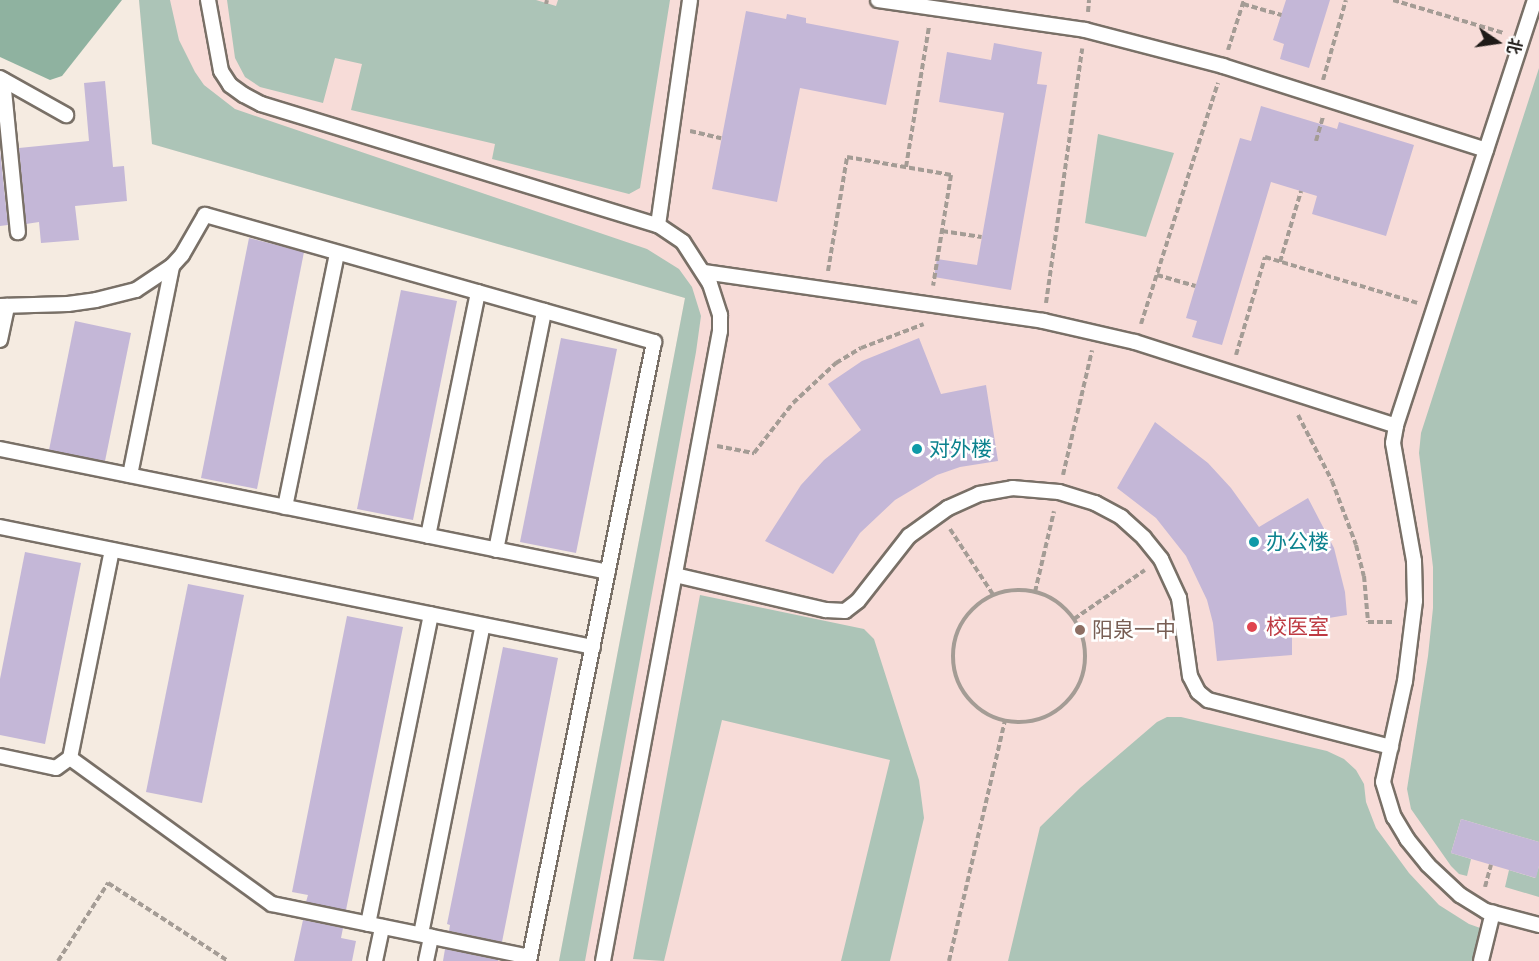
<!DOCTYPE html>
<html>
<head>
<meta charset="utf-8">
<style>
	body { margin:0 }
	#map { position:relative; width:1539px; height:961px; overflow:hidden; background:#f5ebe1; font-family:"PT Sans","Noto Sans SC",sans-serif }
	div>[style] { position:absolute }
	.education>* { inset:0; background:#f7dcd8 }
	.green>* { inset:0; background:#acc4b7 }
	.forest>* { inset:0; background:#8fb2a0 }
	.building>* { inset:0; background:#c4b7d7 }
	.path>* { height:4px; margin-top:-2px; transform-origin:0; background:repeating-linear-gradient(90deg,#a49c95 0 6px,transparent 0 9px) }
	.path>.ring { margin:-2px; padding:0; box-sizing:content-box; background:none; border:4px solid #a49c95; border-radius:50% }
	.roads { filter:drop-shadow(2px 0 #797067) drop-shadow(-2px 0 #797067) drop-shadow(0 2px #797067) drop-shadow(0 -2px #797067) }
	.lane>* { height:14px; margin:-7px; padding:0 7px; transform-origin:7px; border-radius:7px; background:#fff }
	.dots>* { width:16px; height:16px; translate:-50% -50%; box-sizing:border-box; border:3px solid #fff; border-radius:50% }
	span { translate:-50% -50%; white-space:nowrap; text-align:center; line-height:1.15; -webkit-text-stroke:5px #fff; paint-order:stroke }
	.culture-label { font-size:21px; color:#0d838f }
	.left { translate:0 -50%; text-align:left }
	.health-label { font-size:21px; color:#be3a42 }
	.education-label { font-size:21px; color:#785e54 }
	.north { position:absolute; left:1467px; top:12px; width:60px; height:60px; -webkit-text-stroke:4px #fff; paint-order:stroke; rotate:103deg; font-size:16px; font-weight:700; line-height:24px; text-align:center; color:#1f1b18 }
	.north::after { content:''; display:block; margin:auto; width:21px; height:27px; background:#1f1b18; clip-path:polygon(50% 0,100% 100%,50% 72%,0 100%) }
</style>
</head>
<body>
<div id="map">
	<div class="education">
		<div style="clip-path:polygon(139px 0,1539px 0,1539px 961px,559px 961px,685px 298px,152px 144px)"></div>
	</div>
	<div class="green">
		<div style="clip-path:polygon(139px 0,170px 0,179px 40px,195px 72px,204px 85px,235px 109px,647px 249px,679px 269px,692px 287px,701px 316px,696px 352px,585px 961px,559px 961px,685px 298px,152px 144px)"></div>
		<div style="clip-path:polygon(227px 0,536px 0,556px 6px,558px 0,670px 0,640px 188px,629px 194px,492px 159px,495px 144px,351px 110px,362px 64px,335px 58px,323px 103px,260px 87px,245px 77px,235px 58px)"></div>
		<div style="clip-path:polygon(1539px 68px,1539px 842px,1461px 819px,1451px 853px,1471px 859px,1467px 876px,1459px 874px,1451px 866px,1411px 809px,1407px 789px,1428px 656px,1433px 608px,1433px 567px,1419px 453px,1421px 433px)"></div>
		<div style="clip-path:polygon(1098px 134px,1174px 153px,1146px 237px,1085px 223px)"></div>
		<div style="clip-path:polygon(700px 595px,864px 629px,874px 639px,919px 780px,924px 818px,890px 961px,841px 961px,890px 760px,722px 720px,664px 961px,633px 959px)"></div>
		<div style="clip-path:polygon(1167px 717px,1181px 717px,1327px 751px,1344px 759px,1356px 770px,1364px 784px,1366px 802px,1376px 828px,1409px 873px,1439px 905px,1469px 924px,1483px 929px,1475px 961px,1008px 961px,1040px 827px,1080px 788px,1157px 722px)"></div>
		<div style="clip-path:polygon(1539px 866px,1539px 897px,1505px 887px,1509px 870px,1535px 878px)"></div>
	</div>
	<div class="forest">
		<div style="clip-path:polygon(0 0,122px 0,62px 76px,50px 80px,0 57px)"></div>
	</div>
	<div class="building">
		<div style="clip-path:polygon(1286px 0,1330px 0,1309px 68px,1280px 59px,1284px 44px,1273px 40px)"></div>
		<div style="clip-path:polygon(746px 11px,786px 19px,787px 14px,806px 18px,806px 23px,899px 41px,886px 105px,800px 88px,777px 202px,712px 189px)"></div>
		<div style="clip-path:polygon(994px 43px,1042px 52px,1037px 84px,1047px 85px,1011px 290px,934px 277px,937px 259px,977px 265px,1004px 113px,939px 102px,947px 52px,991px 60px)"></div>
		<div style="clip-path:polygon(105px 81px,113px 167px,124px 166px,127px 201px,75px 206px,79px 240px,41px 243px,39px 222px,26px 224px,19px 148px,89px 141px,84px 83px)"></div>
		<div style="clip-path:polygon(1261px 106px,1337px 129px,1339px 122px,1414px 145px,1386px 236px,1312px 214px,1317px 196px,1271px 182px,1222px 345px,1192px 337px,1197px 321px,1186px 318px,1240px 138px,1251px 141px)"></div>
		<div style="clip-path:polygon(0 150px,8px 225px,0 226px)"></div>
		<div style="clip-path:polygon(249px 238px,304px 252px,257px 489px,201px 478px)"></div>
		<div style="clip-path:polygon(401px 290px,457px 301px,413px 520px,357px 509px)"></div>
		<div style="clip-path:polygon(75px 321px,131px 333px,105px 461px,49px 450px)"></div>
		<div style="clip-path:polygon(561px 338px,617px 349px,576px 553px,520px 542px)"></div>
		<div style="clip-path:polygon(919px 338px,941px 394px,986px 385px,998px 461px,960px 467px,937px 475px,895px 500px,860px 533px,833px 574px,765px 541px,801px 485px,824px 460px,861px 430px,828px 384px,862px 361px)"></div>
		<div style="clip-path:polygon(1155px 422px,1208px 463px,1231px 488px,1259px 527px,1308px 498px,1334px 548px,1345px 592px,1347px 615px,1292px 624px,1292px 655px,1217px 661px,1213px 623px,1207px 600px,1186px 556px,1156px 518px,1117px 488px)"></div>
		<div style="clip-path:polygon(25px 552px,81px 563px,45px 744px,0 735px,0 679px)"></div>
		<div style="clip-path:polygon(188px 584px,244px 595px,202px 803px,146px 792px)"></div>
		<div style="clip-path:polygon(347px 616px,403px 627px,346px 910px,306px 902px,308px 895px,292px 892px)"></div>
		<div style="clip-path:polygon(503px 647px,558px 658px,502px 942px,449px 931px,450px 925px,447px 924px)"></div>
		<div style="clip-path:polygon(1461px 819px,1539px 842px,1539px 866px,1536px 878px,1451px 853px)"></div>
		<div style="clip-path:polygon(303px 920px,343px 928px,341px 938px,356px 941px,352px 961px,294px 961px)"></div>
		<div style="clip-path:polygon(445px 949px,498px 960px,498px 961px,443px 961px)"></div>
	</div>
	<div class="path">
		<div style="left:1393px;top:0;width:116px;rotate:16.6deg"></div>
		<div style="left:546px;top:4px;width:4px;rotate:-76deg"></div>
		<div style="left:1243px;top:4px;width:40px;rotate:16deg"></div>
		<div style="left:1088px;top:12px;width:12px;rotate:-85deg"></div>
		<div style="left:1228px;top:50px;width:52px;rotate:-72.3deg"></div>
		<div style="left:1323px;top:80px;width:83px;rotate:-74deg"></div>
		<div style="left:690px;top:131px;width:32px;rotate:13deg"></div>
		<div style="left:1316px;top:141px;width:25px;rotate:-74deg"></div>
		<div style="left:906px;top:167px;width:143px;rotate:-80.7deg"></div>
		<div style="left:942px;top:231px;width:40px;rotate:8.5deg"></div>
		<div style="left:1280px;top:262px;width:74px;rotate:-73.5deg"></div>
		<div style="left:828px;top:271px;width:116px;rotate:-80.5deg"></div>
		<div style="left:847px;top:157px;width:106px;rotate:9.8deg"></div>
		<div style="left:951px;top:175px;width:112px;rotate:99.2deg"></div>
		<div style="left:1157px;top:275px;width:40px;rotate:16deg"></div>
		<div style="left:1046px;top:303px;width:257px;rotate:-81.9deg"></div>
		<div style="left:1141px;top:324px;width:253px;rotate:-72.3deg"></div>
		<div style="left:1236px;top:355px;width:102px;rotate:-73.5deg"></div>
		<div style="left:1265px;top:257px;width:159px;rotate:16.8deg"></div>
		<div style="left:1298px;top:415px;width:74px;rotate:62.7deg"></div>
		<div style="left:1332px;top:481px;width:68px;rotate:69.4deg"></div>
		<div style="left:1356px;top:545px;width:32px;rotate:76deg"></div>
		<div style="left:1364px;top:576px;width:46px;rotate:85deg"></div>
		<div style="left:1368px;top:622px;width:27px"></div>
		<div style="left:717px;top:446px;width:38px;rotate:11deg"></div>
		<div style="left:754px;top:453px;width:63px;rotate:-52deg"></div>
		<div style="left:793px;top:403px;width:59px;rotate:-42.9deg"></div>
		<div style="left:836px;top:363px;width:29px;rotate:-31deg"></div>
		<div style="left:861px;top:348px;width:67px;rotate:-20.9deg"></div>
		<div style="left:1063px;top:475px;width:128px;rotate:-76.9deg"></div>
		<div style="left:950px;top:529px;width:80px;rotate:56.7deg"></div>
		<div class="ring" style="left:953px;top:590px;width:128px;height:128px"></div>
		<div style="left:1035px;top:592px;width:83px;rotate:-76.8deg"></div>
		<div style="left:1074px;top:619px;width:86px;rotate:-34.6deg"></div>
		<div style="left:1485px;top:887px;width:23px;rotate:-75deg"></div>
		<div style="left:58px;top:961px;width:93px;rotate:-57.3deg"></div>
		<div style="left:108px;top:883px;width:143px;rotate:33deg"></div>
		<div style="left:949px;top:961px;width:246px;rotate:-76.9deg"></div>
	</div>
	<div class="roads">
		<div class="lane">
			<div style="left:208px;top:0;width:72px;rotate:79.6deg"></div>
			<div style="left:221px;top:71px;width:17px;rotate:57deg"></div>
			<div style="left:230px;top:85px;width:17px;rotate:36deg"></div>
			<div style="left:244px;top:95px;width:19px;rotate:28deg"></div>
			<div style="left:261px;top:104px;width:415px;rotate:17deg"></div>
			<div style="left:658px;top:225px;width:30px;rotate:34deg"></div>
			<div style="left:683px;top:242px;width:50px;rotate:57.3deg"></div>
			<div style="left:710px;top:284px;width:33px;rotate:72deg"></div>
			<div style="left:720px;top:315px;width:16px;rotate:90deg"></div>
			<div style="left:720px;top:331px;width:641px;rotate:100.52deg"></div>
			<div style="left:878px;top:0;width:209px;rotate:8.2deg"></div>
			<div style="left:1085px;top:30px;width:143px;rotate:14.6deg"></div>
			<div style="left:1223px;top:66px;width:276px;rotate:17.7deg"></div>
			<div style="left:1535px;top:0;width:448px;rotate:108.1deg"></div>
			<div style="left:1396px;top:426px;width:17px;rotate:100deg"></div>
			<div style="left:1393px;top:443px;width:120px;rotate:79.9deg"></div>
			<div style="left:1414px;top:561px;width:40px;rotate:88.6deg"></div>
			<div style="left:1415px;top:601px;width:81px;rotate:97.1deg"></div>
			<div style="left:1405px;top:681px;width:103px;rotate:102.3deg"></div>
			<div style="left:1383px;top:782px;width:37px;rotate:73deg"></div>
			<div style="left:1394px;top:817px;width:26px;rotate:59deg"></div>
			<div style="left:1407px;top:839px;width:33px;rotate:51deg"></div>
			<div style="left:1428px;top:865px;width:44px;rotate:43.2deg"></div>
			<div style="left:1460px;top:895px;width:31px;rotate:32deg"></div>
			<div style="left:1486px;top:911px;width:55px;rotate:14.8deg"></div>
			<div style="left:0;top:78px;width:76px;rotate:29.3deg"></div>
			<div style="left:3px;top:80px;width:153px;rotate:84.4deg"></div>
			<div style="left:658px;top:225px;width:227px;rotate:-81.9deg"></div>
			<div style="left:704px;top:272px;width:343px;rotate:8.2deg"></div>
			<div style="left:1043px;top:321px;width:94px;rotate:12.9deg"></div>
			<div style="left:1135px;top:342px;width:274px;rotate:17.8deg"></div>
			<div style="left:0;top:306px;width:68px;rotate:-1.7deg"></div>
			<div style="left:68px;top:304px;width:28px;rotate:-8deg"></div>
			<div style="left:96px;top:300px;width:41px;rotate:-14deg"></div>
			<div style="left:136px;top:290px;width:43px;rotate:-33.7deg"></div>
			<div style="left:172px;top:266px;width:15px;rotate:-48deg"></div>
			<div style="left:182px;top:255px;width:46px;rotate:-60.1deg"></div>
			<div style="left:205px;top:215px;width:467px;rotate:15.8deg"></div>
			<div style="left:654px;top:342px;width:631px;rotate:101.42deg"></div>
			<div style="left:0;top:340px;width:35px;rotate:-78deg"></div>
			<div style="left:0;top:449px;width:620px;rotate:11.44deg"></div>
			<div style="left:130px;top:475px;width:213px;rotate:-78.6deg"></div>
			<div style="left:285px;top:507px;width:259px;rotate:-78.4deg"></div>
			<div style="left:0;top:527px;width:605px;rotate:11.44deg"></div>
			<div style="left:428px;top:536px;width:249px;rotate:-78.4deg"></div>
			<div style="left:496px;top:550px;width:244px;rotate:-78.6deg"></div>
			<div style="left:675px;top:575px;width:155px;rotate:13.1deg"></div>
			<div style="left:826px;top:610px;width:19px;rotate:3deg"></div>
			<div style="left:845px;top:611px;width:16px;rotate:-38deg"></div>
			<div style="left:858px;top:601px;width:83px;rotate:-51.9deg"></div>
			<div style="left:909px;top:536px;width:48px;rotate:-35.7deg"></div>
			<div style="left:948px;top:508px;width:34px;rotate:-24deg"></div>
			<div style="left:979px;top:494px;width:34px;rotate:-10deg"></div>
			<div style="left:1012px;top:488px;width:47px;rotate:4.9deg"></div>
			<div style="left:1059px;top:492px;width:38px;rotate:17deg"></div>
			<div style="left:1095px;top:503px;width:30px;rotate:28deg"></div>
			<div style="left:1121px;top:517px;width:31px;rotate:42deg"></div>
			<div style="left:1144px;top:538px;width:27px;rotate:51deg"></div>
			<div style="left:1161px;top:559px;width:43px;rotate:65.2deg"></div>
			<div style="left:1179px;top:598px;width:79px;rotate:82deg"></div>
			<div style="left:1190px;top:676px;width:18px;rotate:63deg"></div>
			<div style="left:1198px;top:692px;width:13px;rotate:39deg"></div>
			<div style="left:1208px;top:700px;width:189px;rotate:14.4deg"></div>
			<div style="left:0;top:756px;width:57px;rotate:12.1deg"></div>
			<div style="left:56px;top:768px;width:17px;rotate:-36deg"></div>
			<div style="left:70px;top:758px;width:212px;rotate:-78.6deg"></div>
			<div style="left:70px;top:758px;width:249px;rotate:35.9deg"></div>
			<div style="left:272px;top:904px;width:263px;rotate:11.6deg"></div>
			<div style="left:368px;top:924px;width:316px;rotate:-78.5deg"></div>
			<div style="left:421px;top:934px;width:315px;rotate:-78.7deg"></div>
			<div style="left:375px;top:961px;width:35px;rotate:-78deg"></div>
			<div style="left:426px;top:961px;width:25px;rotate:-78deg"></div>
			<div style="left:1481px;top:961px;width:50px;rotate:-76.2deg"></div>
		</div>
	</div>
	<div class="dots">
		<div style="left:917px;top:449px;background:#0f9aa8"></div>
		<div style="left:1254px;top:542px;background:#0f9aa8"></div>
		<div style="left:1252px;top:627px;background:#e0444e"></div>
		<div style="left:1080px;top:630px;background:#8d6e63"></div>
	</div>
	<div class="culture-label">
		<span class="left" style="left:929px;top:449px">对外楼</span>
		<span class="left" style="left:1266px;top:542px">办公楼</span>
	</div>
	<div class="health-label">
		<span class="left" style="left:1266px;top:627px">校医室</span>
	</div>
	<div class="education-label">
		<span class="left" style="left:1092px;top:630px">阳泉一中</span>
	</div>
	<div class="north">北</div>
</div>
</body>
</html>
